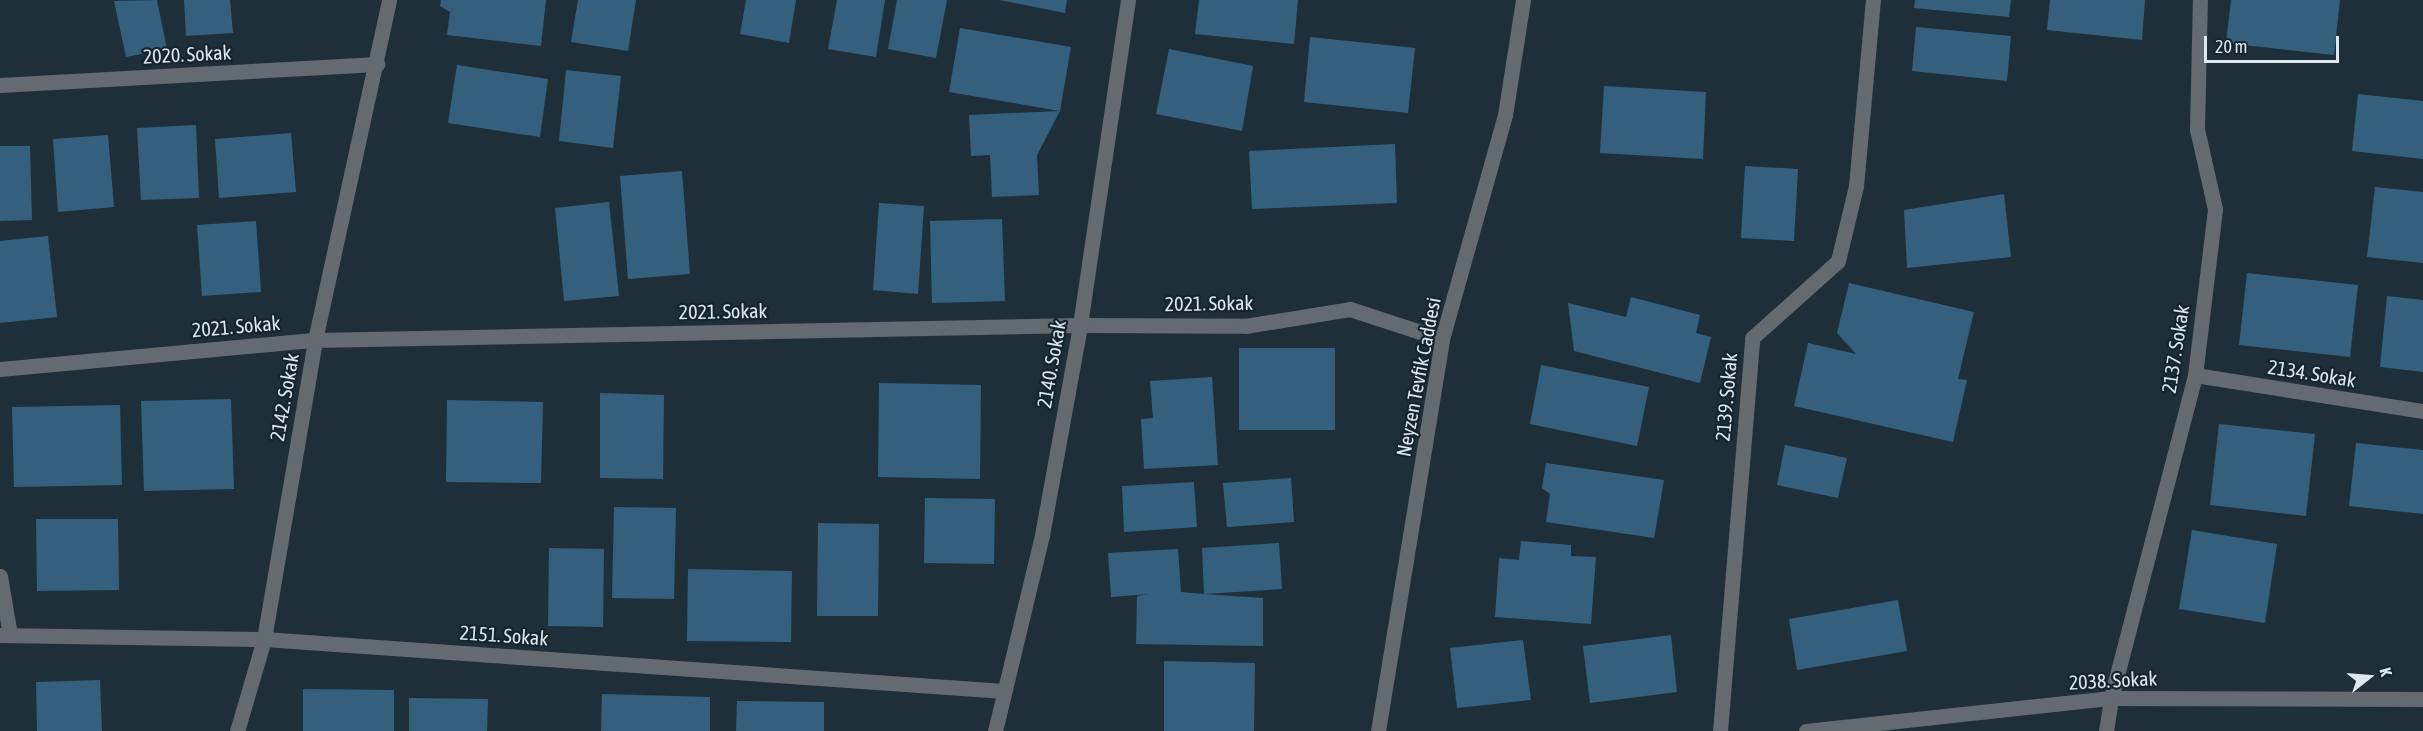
<!DOCTYPE html>
<html>
<head>
<meta charset="utf-8">
<style>
	body { margin:0 }
	#map { position:relative; width:2423px; height:731px; overflow:hidden; background:#1f2f3a; font-family:"Asap Condensed",sans-serif }
	div>[style] { position:absolute }
	.building>* { inset:0; background:#34607d }
	.minor>* { height:15px; margin:-7.5px; padding:0 7.5px; transform-origin:7.5px; border-radius:7.5px; background:#636b70 }
	span { translate:-50% -50%; white-space:nowrap; text-align:center; line-height:1.15; -webkit-text-stroke:4.5px #15252f; paint-order:stroke }
	.street-label { font-size:20px; color:#dde7ee }
	.north { position:absolute; left:2339px; top:647px; width:60px; height:60px; -webkit-text-stroke:4px #15252f; paint-order:stroke; rotate:73deg; font-size:16px; font-weight:700; line-height:24px; text-align:center; color:#dde7ee }
	.north::after { content:''; display:block; margin:auto; width:21px; height:27px; background:#dde7ee; clip-path:polygon(50% 0,100% 100%,50% 72%,0 100%) }
	.scale { position:absolute; left:2204px; top:36px; width:135px; height:27px; box-sizing:border-box; border:3px solid #dde7ee; border-top:0; padding-left:8px; font-size:18px; line-height:21px; white-space:nowrap; color:#dde7ee; -webkit-text-stroke:4px #15252f; paint-order:stroke }
</style>
</head>
<body>
<div id="map">
	<div class="building">
		<div style="clip-path:polygon(157px 0,167px 49px,126px 57px,114px 1px)"></div>
		<div style="clip-path:polygon(184px 0,230px 0,233px 33px,186px 36px)"></div>
		<div style="clip-path:polygon(441px 0,546px 0,541px 46px,447px 35px,450px 12px,440px 6px)"></div>
		<div style="clip-path:polygon(578px 0,636px 0,628px 51px,571px 42px)"></div>
		<div style="clip-path:polygon(746px 0,796px 0,789px 43px,740px 34px)"></div>
		<div style="clip-path:polygon(837px 0,885px 0,876px 57px,828px 49px)"></div>
		<div style="clip-path:polygon(897px 0,947px 0,936px 58px,888px 49px)"></div>
		<div style="clip-path:polygon(999px 0,1067px 0,1065px 13px)"></div>
		<div style="clip-path:polygon(1199px 0,1298px 0,1294px 44px,1195px 34px)"></div>
		<div style="clip-path:polygon(1915px 0,2011px 0,2009px 17px,1914px 8px)"></div>
		<div style="clip-path:polygon(2050px 0,2145px 0,2142px 40px,2047px 30px)"></div>
		<div style="clip-path:polygon(2231px 0,2340px 0,2334px 55px,2226px 43px)"></div>
		<div style="clip-path:polygon(1916px 27px,2011px 36px,2007px 81px,1912px 71px)"></div>
		<div style="clip-path:polygon(960px 28px,1071px 47px,1060px 111px,949px 92px)"></div>
		<div style="clip-path:polygon(1310px 37px,1415px 48px,1408px 113px,1304px 102px)"></div>
		<div style="clip-path:polygon(1169px 49px,1253px 66px,1242px 131px,1156px 114px)"></div>
		<div style="clip-path:polygon(457px 65px,548px 79px,540px 137px,448px 123px)"></div>
		<div style="clip-path:polygon(566px 70px,621px 76px,613px 148px,559px 141px)"></div>
		<div style="clip-path:polygon(1604px 86px,1706px 92px,1703px 159px,1600px 153px)"></div>
		<div style="clip-path:polygon(2358px 94px,2423px 101px,2423px 159px,2352px 151px)"></div>
		<div style="clip-path:polygon(1060px 111px,1037px 155px,1039px 195px,992px 197px,990px 155px,971px 156px,969px 115px)"></div>
		<div style="clip-path:polygon(196px 125px,199px 198px,141px 200px,137px 128px)"></div>
		<div style="clip-path:polygon(291px 133px,296px 192px,219px 198px,215px 139px)"></div>
		<div style="clip-path:polygon(108px 135px,114px 207px,58px 212px,53px 139px)"></div>
		<div style="clip-path:polygon(1395px 144px,1397px 203px,1252px 209px,1249px 151px)"></div>
		<div style="clip-path:polygon(0 146px,30px 146px,32px 220px,0 221px)"></div>
		<div style="clip-path:polygon(1745px 166px,1798px 169px,1794px 241px,1741px 238px)"></div>
		<div style="clip-path:polygon(682px 171px,690px 274px,628px 279px,620px 176px)"></div>
		<div style="clip-path:polygon(2375px 187px,2423px 192px,2423px 263px,2367px 257px)"></div>
		<div style="clip-path:polygon(2004px 194px,2011px 257px,1907px 268px,1904px 210px)"></div>
		<div style="clip-path:polygon(609px 202px,619px 296px,564px 301px,555px 208px)"></div>
		<div style="clip-path:polygon(879px 203px,924px 206px,918px 294px,873px 290px)"></div>
		<div style="clip-path:polygon(1002px 219px,1005px 301px,932px 303px,930px 221px)"></div>
		<div style="clip-path:polygon(256px 221px,261px 292px,202px 296px,197px 225px)"></div>
		<div style="clip-path:polygon(48px 236px,57px 317px,0 323px,0 241px)"></div>
		<div style="clip-path:polygon(2247px 273px,2358px 285px,2350px 357px,2239px 345px)"></div>
		<div style="clip-path:polygon(1849px 283px,1974px 312px,1958px 379px,1967px 380px,1953px 442px,1794px 406px,1808px 343px,1856px 354px,1837px 333px)"></div>
		<div style="clip-path:polygon(2387px 296px,2423px 300px,2423px 372px,2380px 367px)"></div>
		<div style="clip-path:polygon(1631px 297px,1700px 315px,1696px 333px,1711px 337px,1700px 383px,1574px 351px,1568px 303px,1626px 317px)"></div>
		<div style="clip-path:polygon(1239px 348px,1335px 348px,1335px 430px,1239px 430px)"></div>
		<div style="clip-path:polygon(1541px 365px,1649px 387px,1637px 446px,1530px 424px)"></div>
		<div style="clip-path:polygon(1212px 377px,1218px 465px,1144px 469px,1141px 419px,1153px 418px,1150px 381px)"></div>
		<div style="clip-path:polygon(879px 383px,981px 385px,980px 479px,878px 477px)"></div>
		<div style="clip-path:polygon(600px 393px,664px 395px,663px 479px,600px 478px)"></div>
		<div style="clip-path:polygon(231px 399px,234px 489px,144px 491px,141px 401px)"></div>
		<div style="clip-path:polygon(447px 400px,543px 402px,541px 483px,446px 482px)"></div>
		<div style="clip-path:polygon(120px 405px,122px 485px,14px 487px,12px 407px)"></div>
		<div style="clip-path:polygon(2219px 424px,2315px 434px,2306px 516px,2210px 505px)"></div>
		<div style="clip-path:polygon(2356px 443px,2423px 450px,2423px 514px,2349px 506px)"></div>
		<div style="clip-path:polygon(1785px 445px,1847px 458px,1838px 498px,1777px 485px)"></div>
		<div style="clip-path:polygon(1546px 463px,1664px 480px,1654px 538px,1546px 522px,1550px 494px,1542px 488px)"></div>
		<div style="clip-path:polygon(1291px 478px,1294px 522px,1227px 527px,1223px 483px)"></div>
		<div style="clip-path:polygon(1194px 482px,1197px 527px,1124px 532px,1122px 486px)"></div>
		<div style="clip-path:polygon(925px 498px,995px 499px,994px 564px,924px 563px)"></div>
		<div style="clip-path:polygon(614px 507px,676px 508px,674px 599px,612px 598px)"></div>
		<div style="clip-path:polygon(36px 519px,118px 519px,119px 590px,37px 591px)"></div>
		<div style="clip-path:polygon(818px 523px,879px 524px,878px 616px,817px 616px)"></div>
		<div style="clip-path:polygon(2192px 530px,2277px 544px,2265px 623px,2179px 609px)"></div>
		<div style="clip-path:polygon(1521px 541px,1571px 545px,1571px 556px,1596px 557px,1591px 624px,1495px 617px,1499px 558px,1519px 560px)"></div>
		<div style="clip-path:polygon(1279px 543px,1282px 589px,1204px 594px,1263px 598px,1263px 646px,1136px 644px,1137px 596px,1150px 594px,1111px 597px,1108px 553px,1178px 549px,1181px 592px,1204px 594px,1202px 548px)"></div>
		<div style="clip-path:polygon(549px 548px,604px 549px,603px 627px,548px 626px)"></div>
		<div style="clip-path:polygon(688px 569px,792px 571px,791px 642px,687px 641px)"></div>
		<div style="clip-path:polygon(1898px 600px,1907px 651px,1797px 670px,1789px 619px)"></div>
		<div style="clip-path:polygon(1671px 635px,1677px 692px,1590px 703px,1583px 646px)"></div>
		<div style="clip-path:polygon(1523px 640px,1531px 700px,1457px 708px,1450px 648px)"></div>
		<div style="clip-path:polygon(1164px 661px,1255px 663px,1254px 731px,1164px 731px)"></div>
		<div style="clip-path:polygon(100px 680px,102px 731px,37px 731px,36px 682px)"></div>
		<div style="clip-path:polygon(303px 689px,394px 690px,394px 731px,303px 731px)"></div>
		<div style="clip-path:polygon(602px 694px,710px 697px,710px 731px,601px 731px)"></div>
		<div style="clip-path:polygon(409px 698px,488px 699px,487px 731px,409px 731px)"></div>
		<div style="clip-path:polygon(737px 701px,824px 702px,824px 731px,736px 731px)"></div>
	</div>
	<div class="minor">
		<div style="left:0;top:85px;width:378px;rotate:-3.2deg"></div>
		<div style="left:0;top:369px;width:316px;rotate:-5.3deg"></div>
		<div style="left:315px;top:340px;width:765px;rotate:-1.12deg"></div>
		<div style="left:1080px;top:325px;width:165px;rotate:0.3deg"></div>
		<div style="left:1245px;top:326px;width:106px;rotate:-9.2deg"></div>
		<div style="left:1350px;top:309px;width:97px;rotate:18.1deg"></div>
		<div style="left:2195px;top:375px;width:231px;rotate:9deg"></div>
		<div style="left:0;top:576px;width:60px;rotate:80.4deg"></div>
		<div style="left:0;top:635px;width:264px;rotate:0.9deg"></div>
		<div style="left:264px;top:639px;width:742px;rotate:4.02deg"></div>
		<div style="left:237px;top:731px;width:96px;rotate:-73.6deg"></div>
		<div style="left:264px;top:639px;width:303px;rotate:-80.3deg"></div>
		<div style="left:315px;top:340px;width:348px;rotate:-77.7deg"></div>
		<div style="left:995px;top:731px;width:202px;rotate:-76.5deg"></div>
		<div style="left:1042px;top:535px;width:213px;rotate:-79.7deg"></div>
		<div style="left:1080px;top:325px;width:329px;rotate:-81.6deg"></div>
		<div style="left:1378px;top:731px;width:397px;rotate:-80.7deg"></div>
		<div style="left:1442px;top:339px;width:233px;rotate:-74.3deg"></div>
		<div style="left:1505px;top:115px;width:116px;rotate:-81.1deg"></div>
		<div style="left:1720px;top:731px;width:394px;rotate:-85.3deg"></div>
		<div style="left:1752px;top:338px;width:115px;rotate:-41.8deg"></div>
		<div style="left:1838px;top:261px;width:77px;rotate:-76.5deg"></div>
		<div style="left:1856px;top:186px;width:187px;rotate:-84.8deg"></div>
		<div style="left:1806px;top:731px;width:307px;rotate:-6.2deg"></div>
		<div style="left:2111px;top:698px;width:312px;rotate:0.2deg"></div>
		<div style="left:2106px;top:731px;width:33px;rotate:-81deg"></div>
		<div style="left:2111px;top:698px;width:334px;rotate:-75.4deg"></div>
		<div style="left:2195px;top:375px;width:167px;rotate:-83.1deg"></div>
		<div style="left:2215px;top:209px;width:82px;rotate:-102.7deg"></div>
		<div style="left:2197px;top:129px;width:129px;rotate:-88.7deg"></div>
	</div>
	<div class="street-label">
		<span style="left:187px;top:54px;rotate:-3deg">2020. Sokak</span>
		<span style="left:1209px;top:303px;rotate:-1deg">2021. Sokak</span>
		<span style="left:723px;top:311px;rotate:-1deg">2021. Sokak</span>
		<span style="left:236px;top:326px;rotate:-5deg">2021. Sokak</span>
		<span style="left:2175px;top:349px;rotate:-81deg">2137. Sokak</span>
		<span style="left:1051px;top:364px;rotate:-80deg">2140. Sokak</span>
		<span style="left:2312px;top:373px;rotate:9deg">2134. Sokak</span>
		<span style="left:1418px;top:377px;rotate:-79deg">Neyzen Tevfik Caddesi</span>
		<span style="left:284px;top:397px;rotate:-80deg">2142. Sokak</span>
		<span style="left:1726px;top:397px;rotate:-85deg">2139. Sokak</span>
		<span style="left:504px;top:635px;rotate:4deg">2151. Sokak</span>
		<span style="left:2113px;top:680px;rotate:-3deg">2038. Sokak</span>
	</div>
	<div class="north">K</div>
	<div class="scale">20 m</div>
</div>
</body>
</html>
